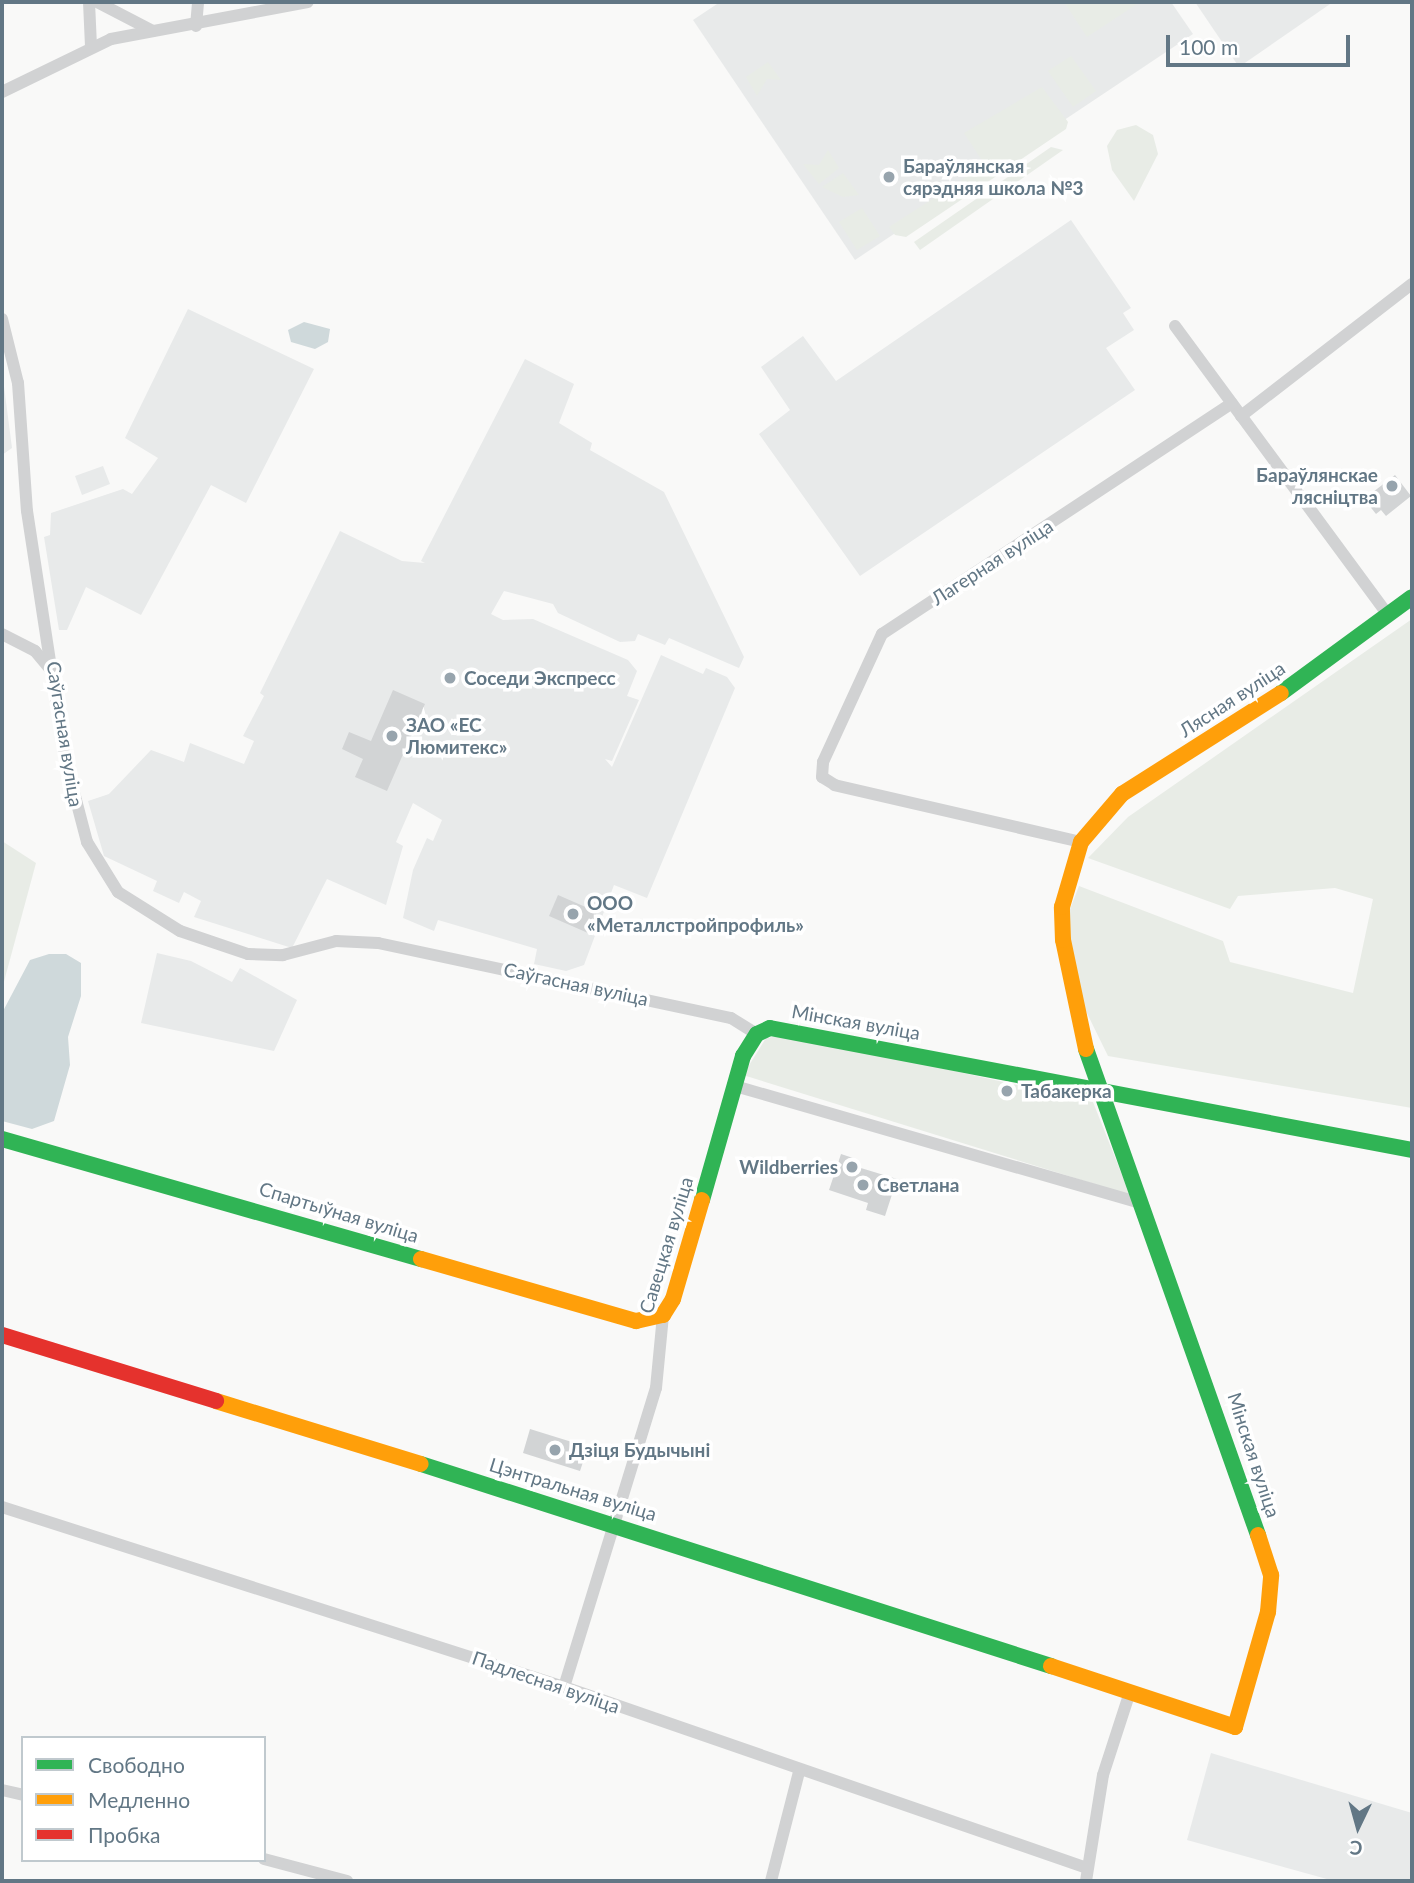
<!DOCTYPE html>
<html>
<head>
<meta charset="utf-8">
<style>
	body { margin:0 }
	#map { position:relative; width:1414px; height:1883px; overflow:hidden; background:#f9f9f8; font-family:Lato,sans-serif }
	div>[style] { position:absolute }
	.built>* { inset:0; background:#e8eaea }
	.green>* { inset:0; background:#e8ece6 }
	.water>* { inset:0; background:#cfd9db }
	.building>* { inset:0; background:#d2d4d5 }
	.street>* { height:12px; margin:-6px; padding:0 6px; transform-origin:6px; border-radius:6px; background:#d1d2d3 }
	.fast>* { height:16px; margin:-8px; padding:0 8px; transform-origin:8px; border-radius:8px; background:#30b455 }
	.slow>* { height:16px; margin:-8px; padding:0 8px; transform-origin:8px; border-radius:8px; background:#ff9f0a }
	.jam>* { height:16px; margin:-8px; padding:0 8px; transform-origin:8px; border-radius:8px; background:#e5322d }
	.dots>* { width:19px; height:19px; translate:-50% -50%; box-sizing:border-box; border:4px solid #fff; border-radius:50% }
	span { translate:-50% -50%; white-space:nowrap; text-align:center; line-height:1.15; -webkit-text-stroke:7px #fff; paint-order:stroke }
	.poi-label { font-size:19px; color:#627785; font-weight:700 }
	.left { translate:0 -50%; text-align:left }
	.right { translate:-100% -50%; text-align:right }
	.street-label { font-size:19px; color:#627785 }
	.frame { position:absolute; inset:0; border:4px solid #627785; pointer-events:none }
	.legend { position:absolute; left:21px; top:1736px; width:245px; height:126px; box-sizing:border-box; background:#fff; border:2px solid #c0c9ce; margin:0; padding:9px 12px; list-style:none; font-size:21px; color:#627785 }
	.legend li { display:flex; align-items:center; gap:14px; height:35px }
	.legend b { width:35px; border:2px solid #c0c9ce }
	.north { position:absolute; left:1323px; top:1792px; width:70px; height:70px; -webkit-text-stroke:5px #fff; paint-order:stroke; rotate:185deg; font-size:19px; font-weight:700; line-height:28px; text-align:center; color:#627785 }
	.north::after { content:''; display:block; margin:auto; width:24px; height:32px; background:#627785; clip-path:polygon(50% 0,100% 100%,50% 72%,0 100%) }
	.scale { position:absolute; left:1166px; top:35px; width:184px; height:32px; box-sizing:border-box; border:4px solid #627785; border-top:0; padding-left:9px; font-size:21px; line-height:24px; white-space:nowrap; color:#627785; -webkit-text-stroke:5px #fff; paint-order:stroke }
</style>
</head>
<body>
<div id="map">
	<div class="built">
		<div style="clip-path:polygon(720px 2px,1171px 2px,1193px 34px,855px 260px,693px 20px)"></div>
		<div style="clip-path:polygon(1195px 2px,1333px 2px,1239px 67px)"></div>
		<div style="clip-path:polygon(1071px 220px,1131px 308px,1123px 313px,1134px 330px,1106px 348px,1135px 390px,860px 576px,759px 434px,790px 410px,761px 367px,803px 336px,836px 381px)"></div>
		<div style="clip-path:polygon(188px 309px,314px 369px,246px 503px,211px 485px,141px 615px,86px 587px,67px 630px,59px 630px,44px 537px,50px 535px,51px 513px,123px 489px,132px 494px,158px 458px,125px 438px)"></div>
		<div style="clip-path:polygon(525px 359px,574px 384px,559px 423px,592px 443px,590px 450px,664px 492px,744px 657px,739px 668px,669px 638px,665px 645px,638px 634px,635px 641px,620px 642px,558px 613px,553px 604px,504px 591px,491px 614px,503px 620px,533px 619px,628px 660px,637px 671px,627px 696px,639px 700px,612px 761px,605px 759px,612px 767px,661px 655px,703px 674px,706px 668px,727px 677px,735px 688px,647px 898px,614px 885px,584px 965px,566px 971px,534px 964px,537px 949px,438px 920px,434px 931px,403px 918px,413px 870px,427px 838px,433px 841px,442px 820px,413px 803px,396px 842px,403px 846px,386px 905px,327px 879px,292px 948px,194px 917px,201px 901px,184px 892px,179px 903px,153px 891px,157px 881px,104px 856px,88px 801px,109px 794px,151px 750px,184px 762px,190px 743px,244px 764px,254px 741px,243px 736px,264px 696px,260px 693px,340px 531px,402px 561px,425px 563px,421px 561px)"></div>
		<div style="clip-path:polygon(2px 371px,12px 448px,2px 455px)"></div>
		<div style="clip-path:polygon(103px 466px,110px 484px,82px 495px,75px 476px)"></div>
		<div style="clip-path:polygon(157px 953px,191px 961px,232px 982px,240px 968px,297px 1000px,274px 1051px,141px 1023px)"></div>
		<div style="clip-path:polygon(1211px 1753px,1412px 1813px,1412px 1881px,1334px 1881px,1187px 1840px)"></div>
	</div>
	<div class="green">
		<div style="clip-path:polygon(1064px 2px,1140px 2px,1087px 37px)"></div>
		<div style="clip-path:polygon(1071px 56px,1096px 91px,1073px 107px,1048px 71px)"></div>
		<div style="clip-path:polygon(768px 62px,781px 80px,767px 79px,757px 96px,746px 77px)"></div>
		<div style="clip-path:polygon(1042px 87px,1068px 122px,1066px 129px,906px 237px,895px 235px,889px 227px,985px 165px,964px 133px)"></div>
		<div style="clip-path:polygon(1136px 125px,1153px 135px,1158px 154px,1134px 201px,1112px 170px,1107px 146px,1117px 130px)"></div>
		<div style="clip-path:polygon(1051px 147px,1063px 150px,920px 250px,914px 242px)"></div>
		<div style="clip-path:polygon(828px 150px,839px 168px,819px 184px,803px 164px,819px 165px)"></div>
		<div style="clip-path:polygon(843px 173px,859px 195px,843px 197px,822px 187px)"></div>
		<div style="clip-path:polygon(862px 208px,880px 236px,857px 250px,839px 222px)"></div>
		<div style="clip-path:polygon(1412px 619px,1412px 1108px,1108px 1056px,1079px 997px,1065px 922px,1079px 886px,1223px 941px,1230px 962px,1353px 993px,1373px 899px,1335px 888px,1238px 896px,1230px 909px,1088px 858px,1128px 817px)"></div>
		<div style="clip-path:polygon(2px 841px,36px 863px,2px 989px)"></div>
		<div style="clip-path:polygon(789px 1034px,1093px 1102px,1130px 1195px,743px 1075px,766px 1038px)"></div>
	</div>
	<div class="water">
		<div style="clip-path:polygon(304px 322px,330px 329px,328px 342px,315px 349px,291px 342px,288px 330px)"></div>
		<div style="clip-path:polygon(49px 954px,66px 954px,81px 963px,81px 996px,68px 1037px,70px 1065px,54px 1121px,32px 1129px,2px 1121px,2px 1013px,30px 960px)"></div>
	</div>
	<div class="building">
		<div style="clip-path:polygon(1395px 475px,1411px 496px,1386px 516px,1381px 510px,1376px 514px,1364px 499px)"></div>
		<div style="clip-path:polygon(393px 690px,425px 704px,387px 791px,355px 777px,363px 759px,342px 749px,349px 732px,371px 741px)"></div>
		<div style="clip-path:polygon(558px 895px,597px 912px,588px 933px,549px 916px)"></div>
		<div style="clip-path:polygon(841px 1154px,853px 1158px,851px 1165px,897px 1179px,885px 1216px,866px 1210px,868px 1203px,829px 1190px)"></div>
		<div style="clip-path:polygon(530px 1429px,588px 1447px,580px 1471px,523px 1453px)"></div>
	</div>
	<div class="street">
		<div style="left:89px;top:2px;width:44px;rotate:87.4deg"></div>
		<div style="left:97px;top:2px;width:63px;rotate:27.4deg"></div>
		<div style="left:196px;top:26px;width:24px;rotate:-85deg"></div>
		<div style="left:2px;top:92px;width:121px;rotate:-25.9deg"></div>
		<div style="left:111px;top:39px;width:200px;rotate:-10.6deg"></div>
		<div style="left:2px;top:319px;width:66px;rotate:76deg"></div>
		<div style="left:18px;top:383px;width:128px;rotate:86deg"></div>
		<div style="left:27px;top:511px;width:250px;rotate:81.3deg"></div>
		<div style="left:65px;top:758px;width:87px;rotate:75.3deg"></div>
		<div style="left:87px;top:842px;width:59px;rotate:58.2deg"></div>
		<div style="left:118px;top:892px;width:73px;rotate:32.2deg"></div>
		<div style="left:180px;top:931px;width:72px;rotate:18.7deg"></div>
		<div style="left:248px;top:954px;width:35px;rotate:2deg"></div>
		<div style="left:283px;top:955px;width:55px;rotate:-14.8deg"></div>
		<div style="left:336px;top:941px;width:42px;rotate:2.7deg"></div>
		<div style="left:378px;top:943px;width:361px;rotate:12deg"></div>
		<div style="left:731px;top:1018px;width:31px;rotate:32deg"></div>
		<div style="left:1175px;top:326px;width:359px;rotate:53.6deg"></div>
		<div style="left:1241px;top:416px;width:216px;rotate:-37.7deg"></div>
		<div style="left:2px;top:634px;width:37px;rotate:27deg"></div>
		<div style="left:35px;top:651px;width:26px;rotate:50deg"></div>
		<div style="left:1081px;top:842px;width:253px;rotate:-167deg"></div>
		<div style="left:835px;top:785px;width:15px;rotate:-148deg"></div>
		<div style="left:822px;top:777px;width:15px;rotate:-86deg"></div>
		<div style="left:823px;top:762px;width:141px;rotate:-65.3deg"></div>
		<div style="left:882px;top:634px;width:419px;rotate:-33.4deg"></div>
		<div style="left:735px;top:1086px;width:422px;rotate:16.1deg"></div>
		<div style="left:2px;top:1507px;width:590px;rotate:17.76deg"></div>
		<div style="left:564px;top:1687px;width:553px;rotate:19.09deg"></div>
		<div style="left:564px;top:1687px;width:313px;rotate:-72.9deg"></div>
		<div style="left:656px;top:1388px;width:73px;rotate:-84.5deg"></div>
		<div style="left:2px;top:1790px;width:22px;rotate:13deg"></div>
		<div style="left:264px;top:1859px;width:86px;rotate:14.8deg"></div>
		<div style="left:771px;top:1881px;width:113px;rotate:-75.6deg"></div>
		<div style="left:1086px;top:1881px;width:107px;rotate:-80.9deg"></div>
		<div style="left:1103px;top:1775px;width:87px;rotate:-72deg"></div>
	</div>
	<div class="fast">
		<div style="left:1281px;top:693px;width:162px;rotate:-36.2deg"></div>
		<div style="left:1086px;top:1049px;width:516px;rotate:70.51deg"></div>
		<div style="left:2px;top:1139px;width:436px;rotate:16deg"></div>
		<div style="left:702px;top:1200px;width:150px;rotate:-74.1deg"></div>
		<div style="left:743px;top:1056px;width:26px;rotate:-58deg"></div>
		<div style="left:757px;top:1034px;width:14px;rotate:-25deg"></div>
		<div style="left:770px;top:1028px;width:653px;rotate:10.76deg"></div>
		<div style="left:421px;top:1464px;width:662px;rotate:17.78deg"></div>
	</div>
	<div class="slow">
		<div style="left:1086px;top:1049px;width:111px;rotate:-101.9deg"></div>
		<div style="left:1063px;top:940px;width:33px;rotate:-92deg"></div>
		<div style="left:1062px;top:907px;width:68px;rotate:-73.7deg"></div>
		<div style="left:1081px;top:842px;width:63px;rotate:-49.5deg"></div>
		<div style="left:1122px;top:794px;width:188px;rotate:-32.4deg"></div>
		<div style="left:421px;top:1259px;width:224px;rotate:16.1deg"></div>
		<div style="left:636px;top:1321px;width:28px;rotate:-13deg"></div>
		<div style="left:663px;top:1315px;width:19px;rotate:-58deg"></div>
		<div style="left:673px;top:1299px;width:103px;rotate:-73.7deg"></div>
		<div style="left:216px;top:1401px;width:214px;rotate:17.1deg"></div>
		<div style="left:1051px;top:1666px;width:194px;rotate:18.3deg"></div>
		<div style="left:1235px;top:1727px;width:120px;rotate:-74deg"></div>
		<div style="left:1268px;top:1612px;width:37px;rotate:-85deg"></div>
		<div style="left:1271px;top:1575px;width:42px;rotate:-108deg"></div>
	</div>
	<div class="jam">
		<div style="left:2px;top:1335px;width:224px;rotate:17.1deg"></div>
	</div>
	<div class="dots">
		<div style="left:889px;top:177px;background:#97a4ad"></div>
		<div style="left:1392px;top:486px;background:#97a4ad"></div>
		<div style="left:450px;top:678px;background:#97a4ad"></div>
		<div style="left:392px;top:736px;background:#97a4ad"></div>
		<div style="left:573px;top:914px;background:#97a4ad"></div>
		<div style="left:1007px;top:1091px;background:#97a4ad"></div>
		<div style="left:852px;top:1167px;background:#97a4ad"></div>
		<div style="left:863px;top:1185px;background:#97a4ad"></div>
		<div style="left:555px;top:1450px;background:#97a4ad"></div>
	</div>
	<div class="poi-label">
		<span class="left" style="left:903px;top:177px">Бараўлянская<br>сярэдняя школа №3</span>
		<span class="right" style="left:1378px;top:486px">Бараўлянскае<br>лясніцтва</span>
		<span class="left" style="left:464px;top:678px">Соседи Экспресс</span>
		<span class="left" style="left:406px;top:736px">ЗАО «ЕС<br>Люмитекс»</span>
		<span class="left" style="left:587px;top:914px">ООО<br>«Металлстройпрофиль»</span>
		<span class="left" style="left:1021px;top:1091px">Табакерка</span>
		<span class="right" style="left:838px;top:1167px">Wildberries</span>
		<span class="left" style="left:877px;top:1185px">Светлана</span>
		<span class="left" style="left:569px;top:1450px">Дзіця Будычыні</span>
	</div>
	<div class="street-label">
		<span style="left:992px;top:562px;rotate:-33deg">Лагерная вуліца</span>
		<span style="left:1232px;top:699px;rotate:-33deg">Лясная вуліца</span>
		<span style="left:65px;top:734px;rotate:81deg">Саўгасная вуліца</span>
		<span style="left:576px;top:984px;rotate:12deg">Саўгасная вуліца</span>
		<span style="left:856px;top:1022px;rotate:10deg">Мінская вуліца</span>
		<span style="left:339px;top:1212px;rotate:17deg">Спартыўная вуліца</span>
		<span style="left:666px;top:1245px;rotate:-73deg">Савецкая вуліца</span>
		<span style="left:1254px;top:1455px;rotate:72deg">Мінская вуліца</span>
		<span style="left:573px;top:1489px;rotate:17deg">Цэнтральная вуліца</span>
		<span style="left:546px;top:1682px;rotate:19deg">Падлесная вуліца</span>
	</div>
	<div class="frame"></div>
	<ul class="legend">
	<li><b style="height:9px;background:#30b455"></b>Свободно</li>
	<li><b style="height:9px;background:#ff9f0a"></b>Медленно</li>
	<li><b style="height:9px;background:#e5322d"></b>Пробка</li>
	</ul>
	<div class="north">С</div>
	<div class="scale">100 m</div>
</div>
</body>
</html>
